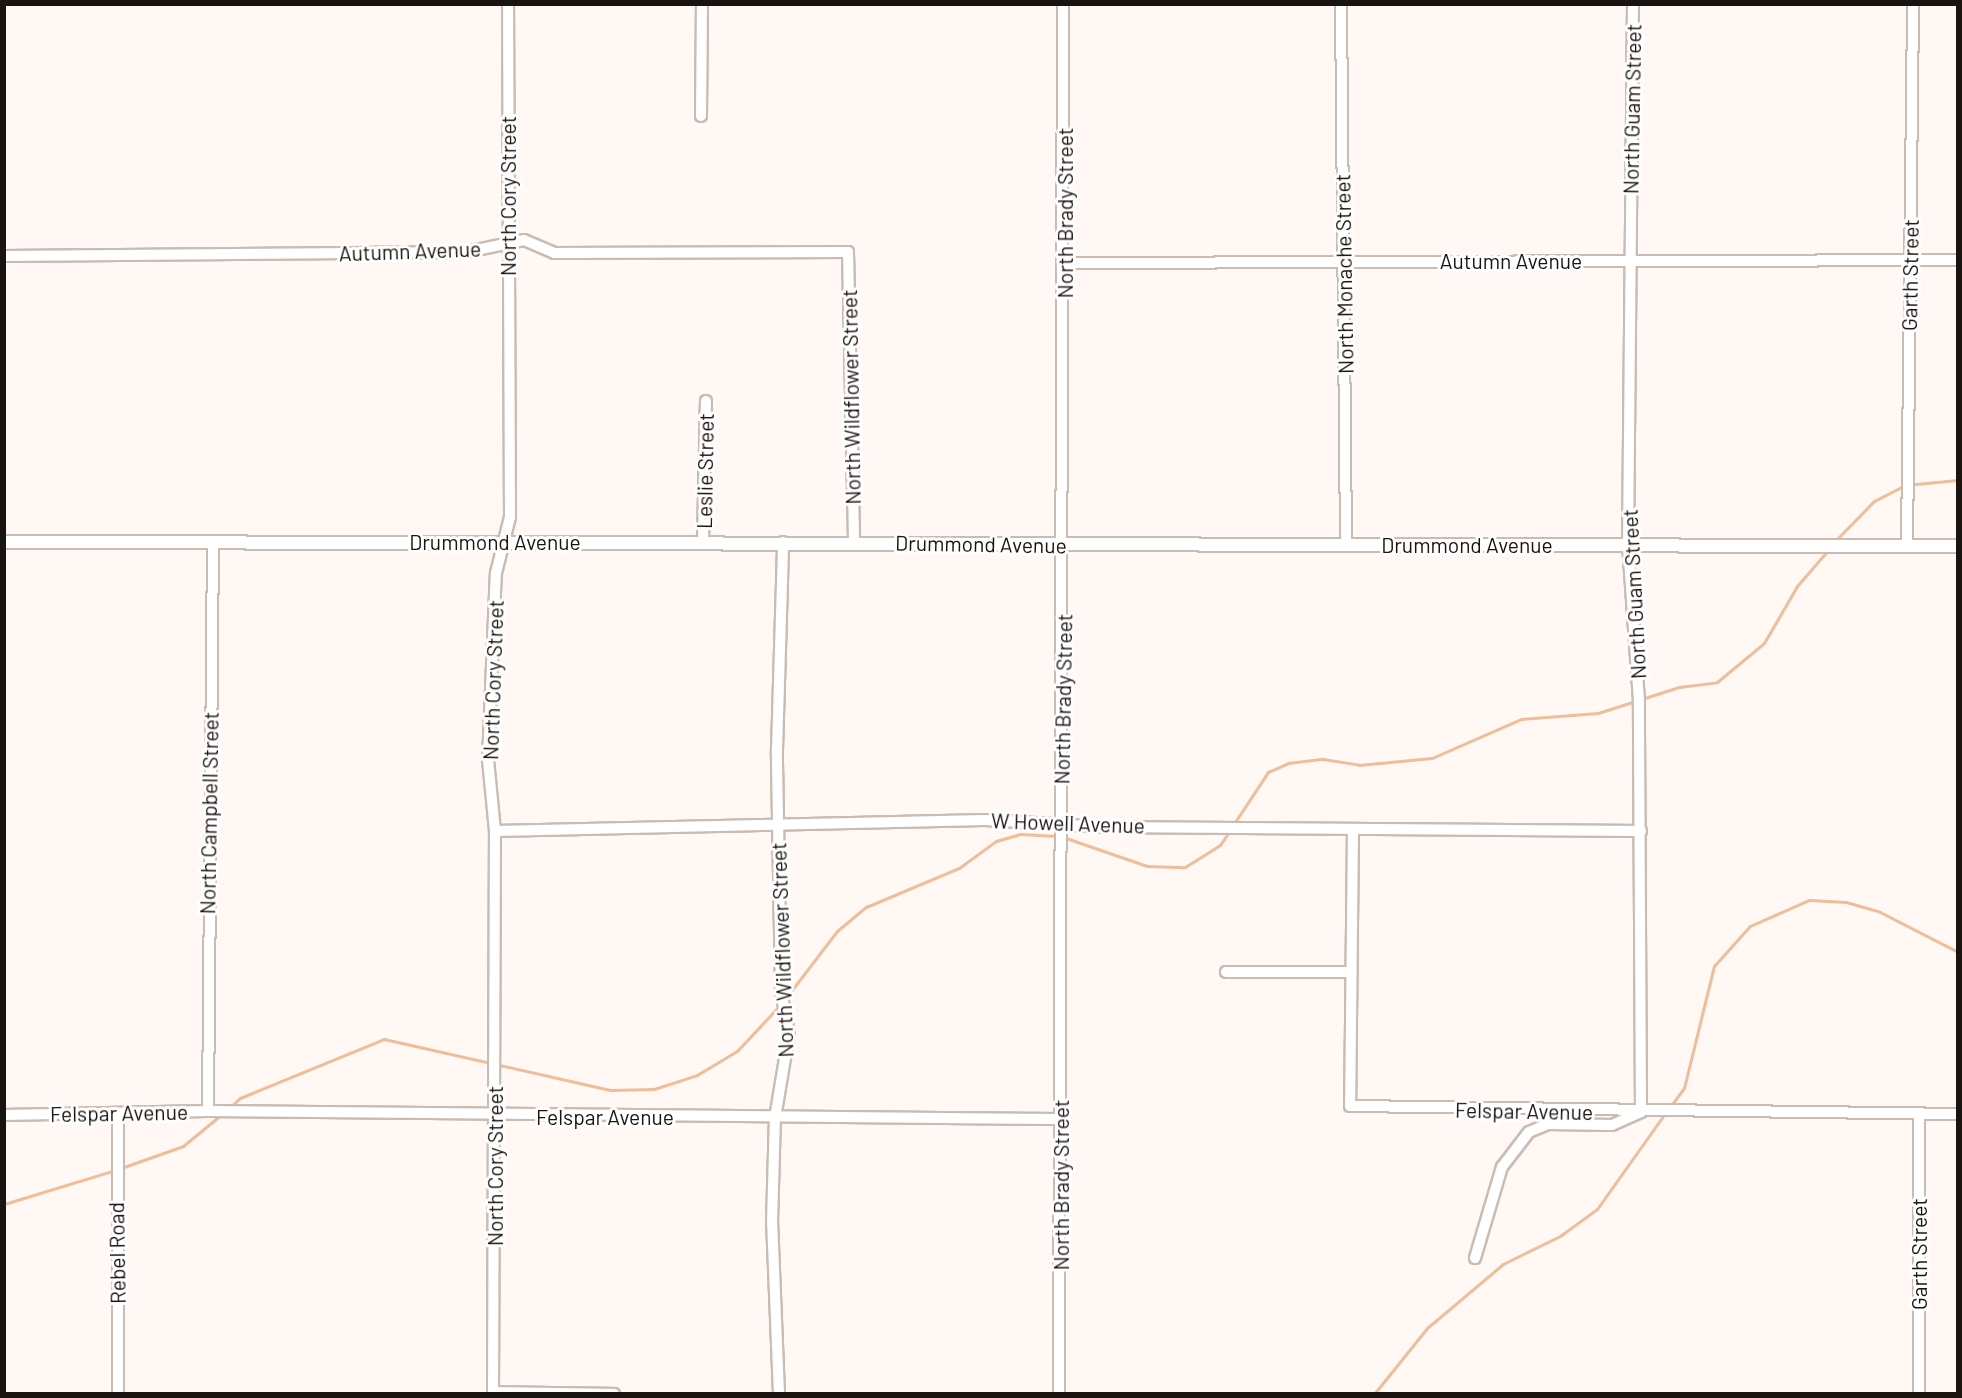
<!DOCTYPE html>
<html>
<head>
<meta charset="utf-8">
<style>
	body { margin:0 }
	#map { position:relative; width:1962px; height:1398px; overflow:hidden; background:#fff8f4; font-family:Barlow,sans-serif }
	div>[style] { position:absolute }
	.stream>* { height:3px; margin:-1.5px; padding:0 1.5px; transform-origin:1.5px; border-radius:1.5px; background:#f0bd99 }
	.roads { filter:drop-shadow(2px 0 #cbbcb2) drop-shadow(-2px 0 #cbbcb2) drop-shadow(0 2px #cbbcb2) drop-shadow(0 -2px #cbbcb2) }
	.minor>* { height:10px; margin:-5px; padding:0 5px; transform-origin:5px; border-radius:5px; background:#fff }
	.tertiary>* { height:12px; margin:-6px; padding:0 6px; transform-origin:6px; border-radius:6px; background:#fff }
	span { translate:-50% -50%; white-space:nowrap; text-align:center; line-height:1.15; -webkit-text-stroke:6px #fff; paint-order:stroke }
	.street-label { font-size:21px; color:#1a1411 }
	.frame { position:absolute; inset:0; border:6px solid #1a1411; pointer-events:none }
</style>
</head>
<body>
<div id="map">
	<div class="stream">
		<div style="left:1835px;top:541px;width:56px;rotate:-45.7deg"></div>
		<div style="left:1874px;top:501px;width:35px;rotate:-27deg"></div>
		<div style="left:1905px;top:485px;width:53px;rotate:-5.4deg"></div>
		<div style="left:1233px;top:825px;width:64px;rotate:-56.6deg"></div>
		<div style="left:1268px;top:772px;width:22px;rotate:-24deg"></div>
		<div style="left:1288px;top:763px;width:35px;rotate:-7deg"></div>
		<div style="left:1323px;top:759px;width:36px;rotate:9deg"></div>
		<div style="left:1359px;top:765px;width:73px;rotate:-5.5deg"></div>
		<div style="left:1432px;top:758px;width:97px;rotate:-23.7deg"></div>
		<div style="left:1521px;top:719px;width:77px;rotate:-4.5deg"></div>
		<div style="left:1598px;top:713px;width:85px;rotate:-17.8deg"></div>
		<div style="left:1679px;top:687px;width:38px;rotate:-7deg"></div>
		<div style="left:1717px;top:682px;width:61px;rotate:-39.7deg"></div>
		<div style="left:1764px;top:643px;width:66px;rotate:-59.9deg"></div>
		<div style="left:1797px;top:586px;width:49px;rotate:-49.1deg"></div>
		<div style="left:1063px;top:837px;width:89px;rotate:19deg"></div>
		<div style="left:1147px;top:866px;width:38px;rotate:2deg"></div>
		<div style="left:1185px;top:867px;width:41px;rotate:-32.2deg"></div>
		<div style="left:1220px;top:845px;width:18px;rotate:-56deg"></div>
		<div style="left:785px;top:999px;width:86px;rotate:-52.6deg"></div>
		<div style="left:837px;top:931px;width:38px;rotate:-40deg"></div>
		<div style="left:866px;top:907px;width:101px;rotate:-22.8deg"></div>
		<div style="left:959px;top:868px;width:46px;rotate:-36.1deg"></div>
		<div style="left:996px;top:841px;width:25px;rotate:-16deg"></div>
		<div style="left:1020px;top:834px;width:37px;rotate:3deg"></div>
		<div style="left:1670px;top:1107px;width:24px;rotate:-54deg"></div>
		<div style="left:1684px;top:1088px;width:126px;rotate:-76.2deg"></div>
		<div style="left:1714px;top:966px;width:54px;rotate:-48deg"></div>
		<div style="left:1750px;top:926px;width:64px;rotate:-23.8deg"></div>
		<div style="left:1809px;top:900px;width:37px;rotate:3deg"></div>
		<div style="left:1846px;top:902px;width:35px;rotate:16deg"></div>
		<div style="left:1880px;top:912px;width:88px;rotate:27.1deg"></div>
		<div style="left:229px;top:1108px;width:15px;rotate:-42deg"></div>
		<div style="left:240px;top:1098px;width:156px;rotate:-22.3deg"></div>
		<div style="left:384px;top:1039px;width:233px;rotate:12.7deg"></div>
		<div style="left:611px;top:1090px;width:43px;rotate:-1.3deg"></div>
		<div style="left:654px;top:1089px;width:45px;rotate:-18deg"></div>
		<div style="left:697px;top:1075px;width:47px;rotate:-31deg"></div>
		<div style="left:737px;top:1051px;width:64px;rotate:-46.9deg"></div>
		<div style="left:121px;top:1168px;width:66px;rotate:-19.5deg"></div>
		<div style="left:183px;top:1146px;width:50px;rotate:-39.4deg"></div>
		<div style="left:4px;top:1204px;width:116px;rotate:-17deg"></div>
		<div style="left:1374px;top:1394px;width:85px;rotate:-51.2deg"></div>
		<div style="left:1427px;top:1328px;width:99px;rotate:-40.1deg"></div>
		<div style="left:1503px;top:1264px;width:64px;rotate:-26.2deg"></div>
		<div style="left:1560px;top:1236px;width:46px;rotate:-36.1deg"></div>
		<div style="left:1597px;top:1209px;width:119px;rotate:-54.6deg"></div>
	</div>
	<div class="roads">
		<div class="minor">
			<div style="left:1341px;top:4px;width:540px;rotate:89.47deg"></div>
			<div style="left:701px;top:116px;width:112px;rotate:-89.5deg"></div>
			<div style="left:4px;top:256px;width:463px;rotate:-0.5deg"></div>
			<div style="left:467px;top:252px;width:58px;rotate:-11.9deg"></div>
			<div style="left:524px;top:240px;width:33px;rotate:23deg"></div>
			<div style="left:554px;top:253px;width:294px;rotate:-0.2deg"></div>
			<div style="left:848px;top:252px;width:290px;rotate:88.8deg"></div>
			<div style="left:1065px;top:263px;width:893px;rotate:-0.19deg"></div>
			<div style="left:703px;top:542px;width:141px;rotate:-88.8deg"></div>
			<div style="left:1907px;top:545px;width:541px;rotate:-89.36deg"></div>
			<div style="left:1353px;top:830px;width:276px;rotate:90.6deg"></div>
			<div style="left:1350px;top:1106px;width:608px;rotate:0.75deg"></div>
			<div style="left:495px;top:831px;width:490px;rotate:-1.3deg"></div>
			<div style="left:985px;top:820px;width:118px;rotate:3.4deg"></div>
			<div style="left:1103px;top:827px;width:538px;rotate:0.43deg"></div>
			<div style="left:1226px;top:972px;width:124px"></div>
			<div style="left:208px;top:1111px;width:569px;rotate:-89.5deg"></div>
			<div style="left:1919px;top:1114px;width:280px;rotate:90deg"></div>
			<div style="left:4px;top:1115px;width:204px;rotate:-1.1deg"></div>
			<div style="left:208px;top:1111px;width:854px;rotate:0.54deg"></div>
			<div style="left:1475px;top:1258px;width:95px;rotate:-73.5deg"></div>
			<div style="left:1502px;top:1167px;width:44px;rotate:-52.4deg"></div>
			<div style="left:1529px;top:1132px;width:21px;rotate:-23deg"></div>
			<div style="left:1548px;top:1124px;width:64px;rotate:0.9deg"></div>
			<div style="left:1612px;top:1125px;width:32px;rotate:-24deg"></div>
			<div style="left:1641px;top:1112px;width:411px;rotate:-90.3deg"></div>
			<div style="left:1639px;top:701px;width:156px;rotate:-94deg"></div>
			<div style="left:1628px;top:545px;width:541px;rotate:-89.47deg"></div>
			<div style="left:493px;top:1392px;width:121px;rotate:0.9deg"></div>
			<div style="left:118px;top:1394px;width:281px;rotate:-90deg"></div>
			<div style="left:493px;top:1394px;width:563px;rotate:-89.8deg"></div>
			<div style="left:495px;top:831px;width:71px;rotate:-95.6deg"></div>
			<div style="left:488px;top:760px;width:187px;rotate:-87.6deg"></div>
			<div style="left:496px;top:573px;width:58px;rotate:-76deg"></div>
			<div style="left:510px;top:517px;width:513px;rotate:-90.22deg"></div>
			<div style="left:779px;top:1394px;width:171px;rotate:-92.3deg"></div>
			<div style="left:772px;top:1223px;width:105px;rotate:-88.4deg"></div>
			<div style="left:775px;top:1118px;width:85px;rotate:-80.5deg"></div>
			<div style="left:789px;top:1034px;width:44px;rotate:-100.5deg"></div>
			<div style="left:781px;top:991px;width:241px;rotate:-91deg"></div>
			<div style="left:777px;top:750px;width:208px;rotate:-88.3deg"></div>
			<div style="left:1059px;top:1394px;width:1390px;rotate:-89.84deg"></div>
		</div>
		<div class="tertiary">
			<div style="left:4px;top:542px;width:1954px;rotate:0.12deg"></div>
		</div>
	</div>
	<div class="street-label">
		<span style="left:1632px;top:109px;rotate:-89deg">North Guam Street</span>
		<span style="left:508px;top:196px;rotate:-90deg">North Cory Street</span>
		<span style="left:1065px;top:213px;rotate:-90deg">North Brady Street</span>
		<span style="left:410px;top:251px;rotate:-2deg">Autumn Avenue</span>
		<span style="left:1511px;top:261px">Autumn Avenue</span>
		<span style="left:1344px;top:274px;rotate:-91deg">North Monache Street</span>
		<span style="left:1910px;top:275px;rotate:-89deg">Garth Street</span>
		<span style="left:851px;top:397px;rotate:-91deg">North Wildflower Street</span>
		<span style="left:705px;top:471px;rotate:-89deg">Leslie Street</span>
		<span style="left:495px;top:542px">Drummond Avenue</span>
		<span style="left:981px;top:544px;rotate:1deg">Drummond Avenue</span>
		<span style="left:1467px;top:545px">Drummond Avenue</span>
		<span style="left:1634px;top:594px;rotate:-93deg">North Guam Street</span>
		<span style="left:493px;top:680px;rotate:-88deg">North Cory Street</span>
		<span style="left:1063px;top:699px;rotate:-89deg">North Brady Street</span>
		<span style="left:209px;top:813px;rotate:-89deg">North Campbell Street</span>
		<span style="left:1068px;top:823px;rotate:2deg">W Howell Avenue</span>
		<span style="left:782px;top:950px;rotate:-92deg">North Wildflower Street</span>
		<span style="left:1524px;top:1111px;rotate:1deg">Felspar Avenue</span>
		<span style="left:119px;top:1113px;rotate:-1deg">Felspar Avenue</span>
		<span style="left:605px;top:1117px">Felspar Avenue</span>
		<span style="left:495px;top:1166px;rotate:-90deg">North Cory Street</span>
		<span style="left:1061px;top:1185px;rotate:-90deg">North Brady Street</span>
		<span style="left:117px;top:1253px;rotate:-91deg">Rebel Road</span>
		<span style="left:1919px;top:1254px;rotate:-90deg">Garth Street</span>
	</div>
	<div class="frame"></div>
</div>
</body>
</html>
